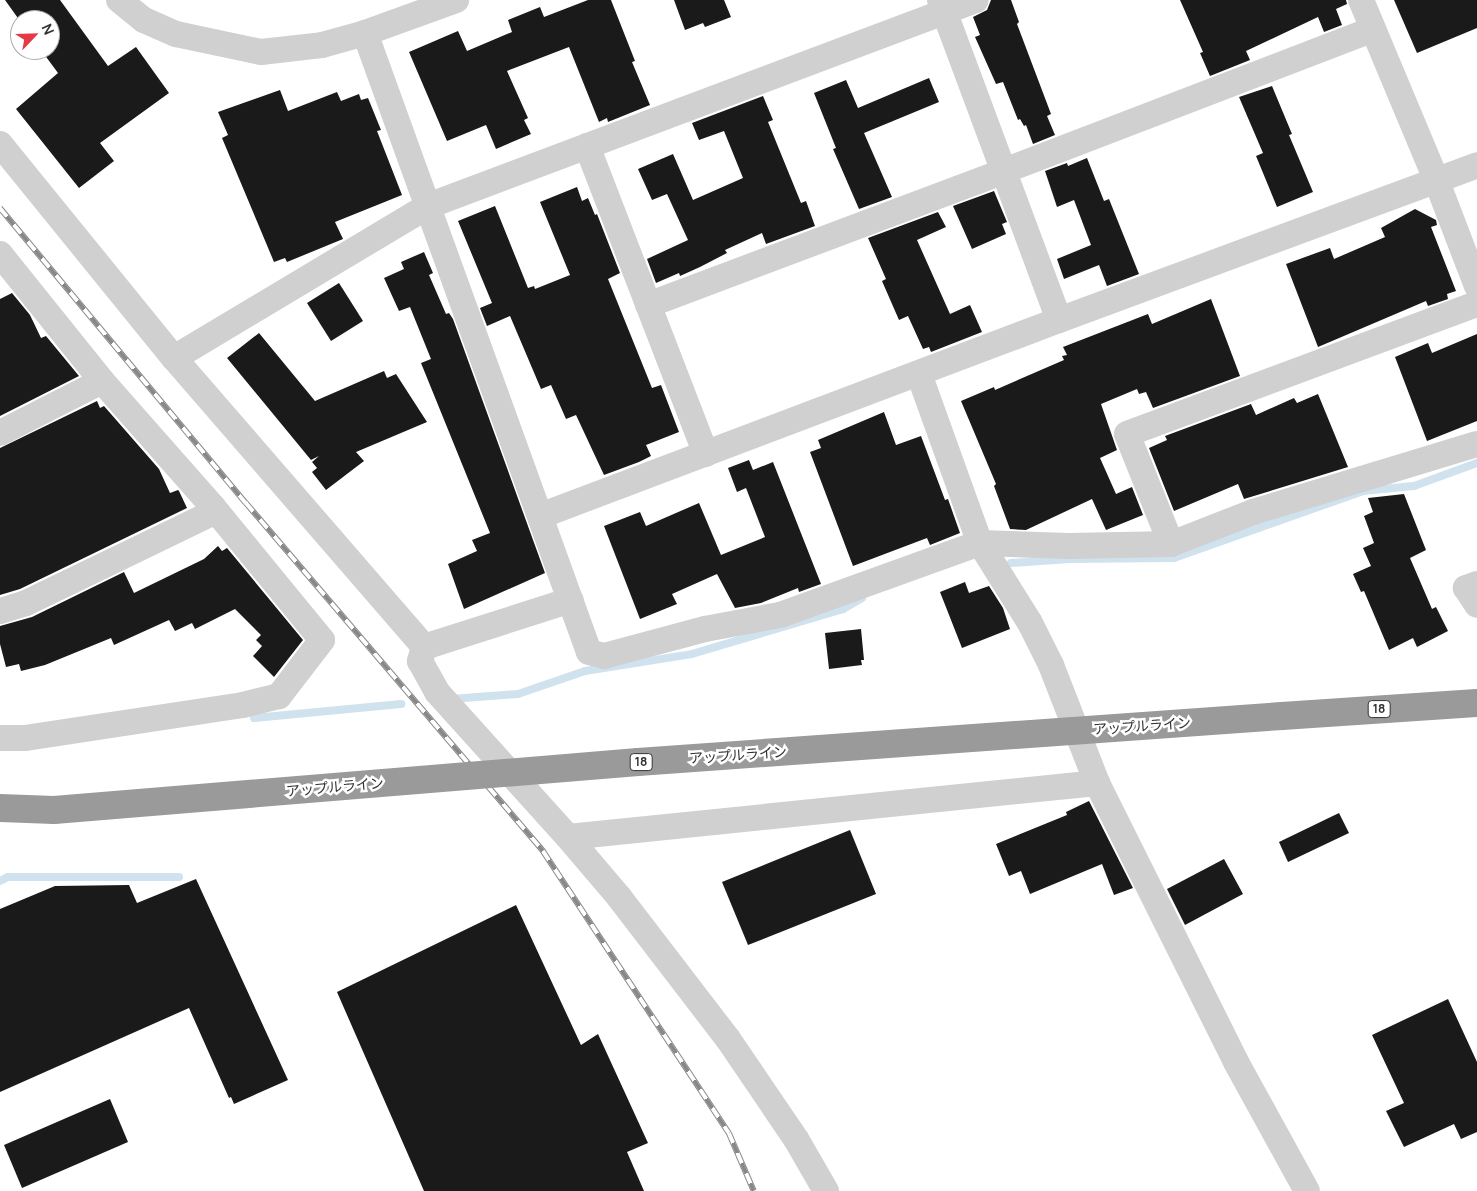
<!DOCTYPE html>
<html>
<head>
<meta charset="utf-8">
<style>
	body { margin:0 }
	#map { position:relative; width:1477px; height:1191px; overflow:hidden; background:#fff; font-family:Manrope,"Noto Sans JP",sans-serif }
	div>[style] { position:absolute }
	.stream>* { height:8px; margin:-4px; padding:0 4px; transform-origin:4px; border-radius:4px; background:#cfe2ee }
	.building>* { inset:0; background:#1a1a1a }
	.minor>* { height:26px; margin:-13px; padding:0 13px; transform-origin:13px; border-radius:13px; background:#d0d0d0 }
	.highway>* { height:28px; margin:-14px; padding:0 14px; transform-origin:14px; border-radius:14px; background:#9a9a9a }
	.rail>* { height:5.5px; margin-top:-2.75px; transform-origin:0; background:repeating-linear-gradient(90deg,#fff 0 11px,#888 0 22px); box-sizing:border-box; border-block:1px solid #888 }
	.highway-bridge>* { height:28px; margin:-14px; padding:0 14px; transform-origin:14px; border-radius:14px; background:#9a9a9a }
	span { translate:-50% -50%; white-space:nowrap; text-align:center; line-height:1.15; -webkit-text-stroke:5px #fff; paint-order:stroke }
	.shield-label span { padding:1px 4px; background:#fff; border:1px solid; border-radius:4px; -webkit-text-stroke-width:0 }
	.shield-label { font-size:12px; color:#333; font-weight:700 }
	.street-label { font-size:14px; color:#333 }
	.north { position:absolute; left:10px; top:10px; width:50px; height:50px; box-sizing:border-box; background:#fff; border:1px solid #adadad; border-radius:50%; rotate:66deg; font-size:14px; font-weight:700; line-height:20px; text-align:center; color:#333 }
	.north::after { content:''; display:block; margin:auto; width:18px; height:22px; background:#e63946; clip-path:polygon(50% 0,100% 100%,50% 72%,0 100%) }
</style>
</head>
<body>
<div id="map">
	<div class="stream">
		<div style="left:1011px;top:563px;width:58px;rotate:-3.9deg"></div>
		<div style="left:1069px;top:559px;width:105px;rotate:-0.5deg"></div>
		<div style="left:1174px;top:558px;width:201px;rotate:-19.5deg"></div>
		<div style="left:1363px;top:491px;width:51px;rotate:-5.6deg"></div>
		<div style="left:1414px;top:486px;width:67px;rotate:-20.1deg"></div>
		<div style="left:451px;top:699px;width:67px;rotate:-4.3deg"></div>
		<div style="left:518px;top:694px;width:71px;rotate:-18.9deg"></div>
		<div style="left:585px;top:671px;width:108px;rotate:-9deg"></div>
		<div style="left:692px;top:654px;width:158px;rotate:-16.6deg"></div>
		<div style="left:843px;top:609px;width:22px;rotate:-30deg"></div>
		<div style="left:254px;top:718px;width:148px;rotate:-5.4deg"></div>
		<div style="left:0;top:881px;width:9px;rotate:-27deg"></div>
		<div style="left:8px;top:877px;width:171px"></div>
	</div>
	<div class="building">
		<div style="clip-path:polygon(5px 0,60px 0,108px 66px,136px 47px,169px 93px,100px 143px,114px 161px,79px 188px,16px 109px,58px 73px,41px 50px,50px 50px,50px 20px,20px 21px)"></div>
		<div style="clip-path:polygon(588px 0,611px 0,635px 61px,632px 62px,650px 105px,608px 122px,607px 118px,599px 122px,569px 47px,507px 71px,528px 118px,524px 120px,531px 134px,496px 149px,486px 125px,447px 141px,409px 52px,458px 31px,467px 51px,512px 32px,508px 20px,540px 7px,544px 17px)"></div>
		<div style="clip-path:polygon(674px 0,724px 0,731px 17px,705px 27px,703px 23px,685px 30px)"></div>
		<div style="clip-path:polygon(991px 0,1011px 0,1019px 22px,1017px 24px,1051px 114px,1047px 116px,1055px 135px,1033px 144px,1026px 125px,1024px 126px,1020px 119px,1018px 120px,1003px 82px,996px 84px,975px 37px,980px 35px,973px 17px,987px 10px)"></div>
		<div style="clip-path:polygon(1180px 0,1346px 0,1347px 4px,1336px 9px,1342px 25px,1324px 32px,1318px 17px,1246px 51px,1250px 60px,1210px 76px,1200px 53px,1203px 52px)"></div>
		<div style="clip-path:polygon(1394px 0,1477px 0,1477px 28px,1417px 53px)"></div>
		<div style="clip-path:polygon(929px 78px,939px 102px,864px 133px,892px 197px,859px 209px,833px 149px,836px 148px,814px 93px,846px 80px,858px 108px)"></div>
		<div style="clip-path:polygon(1272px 86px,1292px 134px,1289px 135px,1313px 192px,1277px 207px,1256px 156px,1263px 153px,1239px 97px)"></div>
		<div style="clip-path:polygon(280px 90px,288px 111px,337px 92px,341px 101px,359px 94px,361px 100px,368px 98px,381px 130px,377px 131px,402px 195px,335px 222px,343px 239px,287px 262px,285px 258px,274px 262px,222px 138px,228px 135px,218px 112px)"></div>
		<div style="clip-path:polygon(763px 96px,773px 120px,768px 122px,801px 203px,806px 201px,815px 226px,766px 244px,762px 233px,725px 250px,727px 253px,700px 267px,680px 276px,679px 273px,656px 283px,647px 259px,688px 240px,667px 194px,652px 200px,638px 169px,673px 154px,693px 200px,743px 178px,724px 131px,699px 140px,692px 123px)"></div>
		<div style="clip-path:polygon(1087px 158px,1104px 201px,1109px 199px,1139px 274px,1107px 286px,1099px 265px,1064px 279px,1057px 259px,1091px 245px,1074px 200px,1057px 207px,1045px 171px,1067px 163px,1068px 166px)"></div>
		<div style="clip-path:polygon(577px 187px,582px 201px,588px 198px,595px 215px,597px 214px,620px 273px,608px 279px,652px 388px,661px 385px,679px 432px,646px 445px,651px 456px,639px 462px,604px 475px,576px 415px,566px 419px,551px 385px,541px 389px,510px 316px,487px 326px,480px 308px,492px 303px,458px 221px,495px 206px,528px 288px,534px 286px,535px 289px,570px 275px,540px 202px)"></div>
		<div style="clip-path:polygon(994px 191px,1007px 222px,1002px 224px,1006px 234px,972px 249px,953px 206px)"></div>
		<div style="clip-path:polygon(1415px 209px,1436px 220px,1437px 225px,1431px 227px,1456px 291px,1447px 294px,1448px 299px,1428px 306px,1426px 301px,1318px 347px,1286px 264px,1330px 248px,1334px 259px,1385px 237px,1381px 228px)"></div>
		<div style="clip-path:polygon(938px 212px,946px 227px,917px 240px,950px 314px,970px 305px,982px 332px,931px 352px,929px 347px,923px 349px,908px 316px,899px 320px,882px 281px,886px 279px,868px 238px)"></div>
		<div style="clip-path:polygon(424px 252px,433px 273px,429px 275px,446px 314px,449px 313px,453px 319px,545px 573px,464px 609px,448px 564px,477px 551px,472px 540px,490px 533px,421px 363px,431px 359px,410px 307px,399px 311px,384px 278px,404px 269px,401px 262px)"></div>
		<div style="clip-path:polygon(339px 283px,363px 321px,331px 341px,307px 303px)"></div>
		<div style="clip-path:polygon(12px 293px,30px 315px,41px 338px,46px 336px,79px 376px,0 416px,0 299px)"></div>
		<div style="clip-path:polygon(1211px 299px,1240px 376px,1153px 408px,1146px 392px,1139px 394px,1137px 389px,1101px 404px,1117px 450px,1100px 458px,1116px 494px,1132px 487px,1143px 515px,1106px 530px,1092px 499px,1026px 530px,1010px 529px,994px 486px,996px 484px,961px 401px,994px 387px,995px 390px,1064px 360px,1062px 356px,1067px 355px,1063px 347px,1148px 314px,1152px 324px)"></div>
		<div style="clip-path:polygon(259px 333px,315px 401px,384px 371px,387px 378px,396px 374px,427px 422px,356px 452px,364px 461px,326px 490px,312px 472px,317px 468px,312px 462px,319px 456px,311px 460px,227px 358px)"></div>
		<div style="clip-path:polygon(1477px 334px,1477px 421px,1427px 441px,1395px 357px,1428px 343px,1432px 353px)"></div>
		<div style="clip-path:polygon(1318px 394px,1348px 467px,1244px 499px,1238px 484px,1174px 511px,1149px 448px,1167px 440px,1165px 436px,1251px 404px,1256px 415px,1294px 398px,1297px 403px)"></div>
		<div style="clip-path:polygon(97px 401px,100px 408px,104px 406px,159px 469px,170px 493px,178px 490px,179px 491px,187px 508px,20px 589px,0 595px,0 448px)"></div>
		<div style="clip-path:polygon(884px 412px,896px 445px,921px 436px,945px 500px,948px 499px,960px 533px,930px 545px,927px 538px,853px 566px,810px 452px,821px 448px,818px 440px)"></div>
		<div style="clip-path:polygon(749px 460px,753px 470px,773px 462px,821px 584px,799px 592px,798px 588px,761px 603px,735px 608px,717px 574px,672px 594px,677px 604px,640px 619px,604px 526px,640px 512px,646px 526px,699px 503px,721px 555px,765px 537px,746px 488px,737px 492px,728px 468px)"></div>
		<div style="clip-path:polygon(1404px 494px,1426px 550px,1410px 558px,1432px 609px,1436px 607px,1448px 631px,1417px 647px,1413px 638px,1389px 650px,1364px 591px,1361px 592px,1353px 574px,1371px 566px,1363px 548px,1374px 543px,1364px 516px,1373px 512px,1368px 498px)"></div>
		<div style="clip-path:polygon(218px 546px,222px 551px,227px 548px,303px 640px,274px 677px,253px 656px,262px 646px,256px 640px,261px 635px,235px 609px,195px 629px,192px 623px,175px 631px,169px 620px,114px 645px,111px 638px,45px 665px,21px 671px,19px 664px,6px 667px,0 644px,0 626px,32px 617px,124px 572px,134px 593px,204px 559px)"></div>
		<div style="clip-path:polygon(965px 582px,969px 593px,989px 586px,1003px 608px,1010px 629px,962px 648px,940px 592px)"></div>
		<div style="clip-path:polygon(861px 629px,864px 660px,861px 660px,862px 665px,829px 669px,825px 633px)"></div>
		<div style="clip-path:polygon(1089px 801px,1133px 888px,1114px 895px,1102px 864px,1030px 894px,1021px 871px,1009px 876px,996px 844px,1067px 815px,1066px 812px)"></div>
		<div style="clip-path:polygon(1339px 813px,1349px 833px,1288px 862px,1279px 842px)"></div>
		<div style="clip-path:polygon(850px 830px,876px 894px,748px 945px,722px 882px)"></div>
		<div style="clip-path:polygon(1224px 859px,1243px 894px,1185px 925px,1167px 889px)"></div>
		<div style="clip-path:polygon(196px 879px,288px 1080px,234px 1104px,231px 1097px,229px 1098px,189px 1008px,0 1092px,0 909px,55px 886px,129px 885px,137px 903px)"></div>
		<div style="clip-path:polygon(516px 905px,581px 1045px,598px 1034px,648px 1143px,627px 1152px,644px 1191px,424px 1191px,337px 992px)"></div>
		<div style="clip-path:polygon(1448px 999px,1477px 1062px,1477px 1132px,1461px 1139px,1454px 1124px,1404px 1147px,1386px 1111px,1404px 1103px,1372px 1035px)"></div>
		<div style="clip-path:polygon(110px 1099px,128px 1142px,22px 1188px,4px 1145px)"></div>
	</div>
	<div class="minor">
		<div style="left:119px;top:0;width:32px;rotate:39deg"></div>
		<div style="left:144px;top:20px;width:35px;rotate:24deg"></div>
		<div style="left:176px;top:34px;width:87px;rotate:12deg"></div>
		<div style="left:261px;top:52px;width:61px;rotate:-6.5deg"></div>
		<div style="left:322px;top:45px;width:45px;rotate:-15.6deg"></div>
		<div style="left:365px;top:33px;width:97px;rotate:-19.9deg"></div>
		<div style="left:940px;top:0;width:341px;rotate:69.6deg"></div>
		<div style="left:1361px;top:0;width:197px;rotate:67.3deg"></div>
		<div style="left:1437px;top:182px;width:111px;rotate:69deg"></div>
		<div style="left:365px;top:33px;width:658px;rotate:70.11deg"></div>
		<div style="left:589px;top:652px;width:16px;rotate:15deg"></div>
		<div style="left:604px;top:656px;width:105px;rotate:-15deg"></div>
		<div style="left:705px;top:629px;width:76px;rotate:-10.6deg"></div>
		<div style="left:780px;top:615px;width:213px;rotate:-19.8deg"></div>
		<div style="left:980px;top:543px;width:89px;rotate:1.9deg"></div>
		<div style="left:1069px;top:546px;width:102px;rotate:-1.1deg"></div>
		<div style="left:1171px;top:544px;width:88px;rotate:-21.3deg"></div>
		<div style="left:1253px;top:512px;width:234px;rotate:-16.9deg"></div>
		<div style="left:0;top:144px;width:276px;rotate:50.9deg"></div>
		<div style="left:174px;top:358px;width:382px;rotate:49.1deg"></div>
		<div style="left:587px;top:146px;width:330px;rotate:68.9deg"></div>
		<div style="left:0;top:254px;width:163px;rotate:51.2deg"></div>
		<div style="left:102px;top:381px;width:168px;rotate:48.6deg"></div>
		<div style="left:213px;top:507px;width:172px;rotate:50.7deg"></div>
		<div style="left:322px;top:640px;width:71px;rotate:127.5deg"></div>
		<div style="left:279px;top:696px;width:37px;rotate:166deg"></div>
		<div style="left:243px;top:705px;width:221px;rotate:171.4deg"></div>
		<div style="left:24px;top:738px;width:24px;rotate:180deg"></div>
		<div style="left:648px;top:305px;width:380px;rotate:-20.6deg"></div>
		<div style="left:1004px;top:171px;width:395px;rotate:-21deg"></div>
		<div style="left:174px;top:358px;width:296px;rotate:-30.9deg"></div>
		<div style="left:428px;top:206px;width:585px;rotate:-20.6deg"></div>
		<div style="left:919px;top:374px;width:180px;rotate:70.2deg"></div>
		<div style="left:980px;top:543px;width:94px;rotate:58deg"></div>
		<div style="left:1030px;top:623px;width:47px;rotate:63.4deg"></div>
		<div style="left:1051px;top:665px;width:127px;rotate:68.7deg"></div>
		<div style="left:1097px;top:783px;width:312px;rotate:63.5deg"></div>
		<div style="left:1236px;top:1062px;width:147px;rotate:61.2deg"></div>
		<div style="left:0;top:433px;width:114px;rotate:-27deg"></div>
		<div style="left:540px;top:516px;width:555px;rotate:-20.69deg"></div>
		<div style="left:1059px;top:320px;width:446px;rotate:-20.3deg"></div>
		<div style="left:1171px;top:544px;width:118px;rotate:-111.8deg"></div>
		<div style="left:1127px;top:434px;width:373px;rotate:-20.4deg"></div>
		<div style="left:1477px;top:584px;width:12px;rotate:160deg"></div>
		<div style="left:1466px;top:588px;width:20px;rotate:57deg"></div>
		<div style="left:0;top:611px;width:27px;rotate:-17deg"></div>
		<div style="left:26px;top:603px;width:211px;rotate:-25.8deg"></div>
		<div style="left:424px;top:647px;width:15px;rotate:106deg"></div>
		<div style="left:420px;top:661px;width:35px;rotate:61deg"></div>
		<div style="left:437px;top:692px;width:195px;rotate:47.9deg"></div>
		<div style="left:568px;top:837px;width:532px;rotate:-5.83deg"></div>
		<div style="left:424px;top:647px;width:154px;rotate:-17.7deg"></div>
		<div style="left:568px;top:837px;width:79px;rotate:49.6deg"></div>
		<div style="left:619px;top:897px;width:179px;rotate:52.5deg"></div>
		<div style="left:728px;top:1039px;width:121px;rotate:55.8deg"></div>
		<div style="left:796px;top:1139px;width:60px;rotate:60deg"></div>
	</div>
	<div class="highway">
		<div style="left:1282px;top:716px;width:195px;rotate:-3.8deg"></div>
	</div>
	<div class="rail">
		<div style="left:0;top:208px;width:384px;rotate:50.2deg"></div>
		<div style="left:246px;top:503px;width:458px;rotate:49.5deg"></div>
		<div style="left:543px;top:851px;width:338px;rotate:56.6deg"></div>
		<div style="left:729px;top:1133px;width:63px;rotate:66.7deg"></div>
	</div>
	<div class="highway-bridge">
		<div style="left:0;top:808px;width:54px;rotate:2.1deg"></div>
		<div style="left:54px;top:810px;width:586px;rotate:-4.7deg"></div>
		<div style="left:638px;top:762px;width:646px;rotate:-4.09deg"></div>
	</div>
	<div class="shield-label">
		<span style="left:1379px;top:709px">18</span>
		<span style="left:641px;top:762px">18</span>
	</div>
	<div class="street-label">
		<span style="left:1142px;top:726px;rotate:-4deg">アップルライン</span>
		<span style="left:738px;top:755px;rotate:-4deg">アップルライン</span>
		<span style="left:335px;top:787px;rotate:-5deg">アップルライン</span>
	</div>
	<div class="north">N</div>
</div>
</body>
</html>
